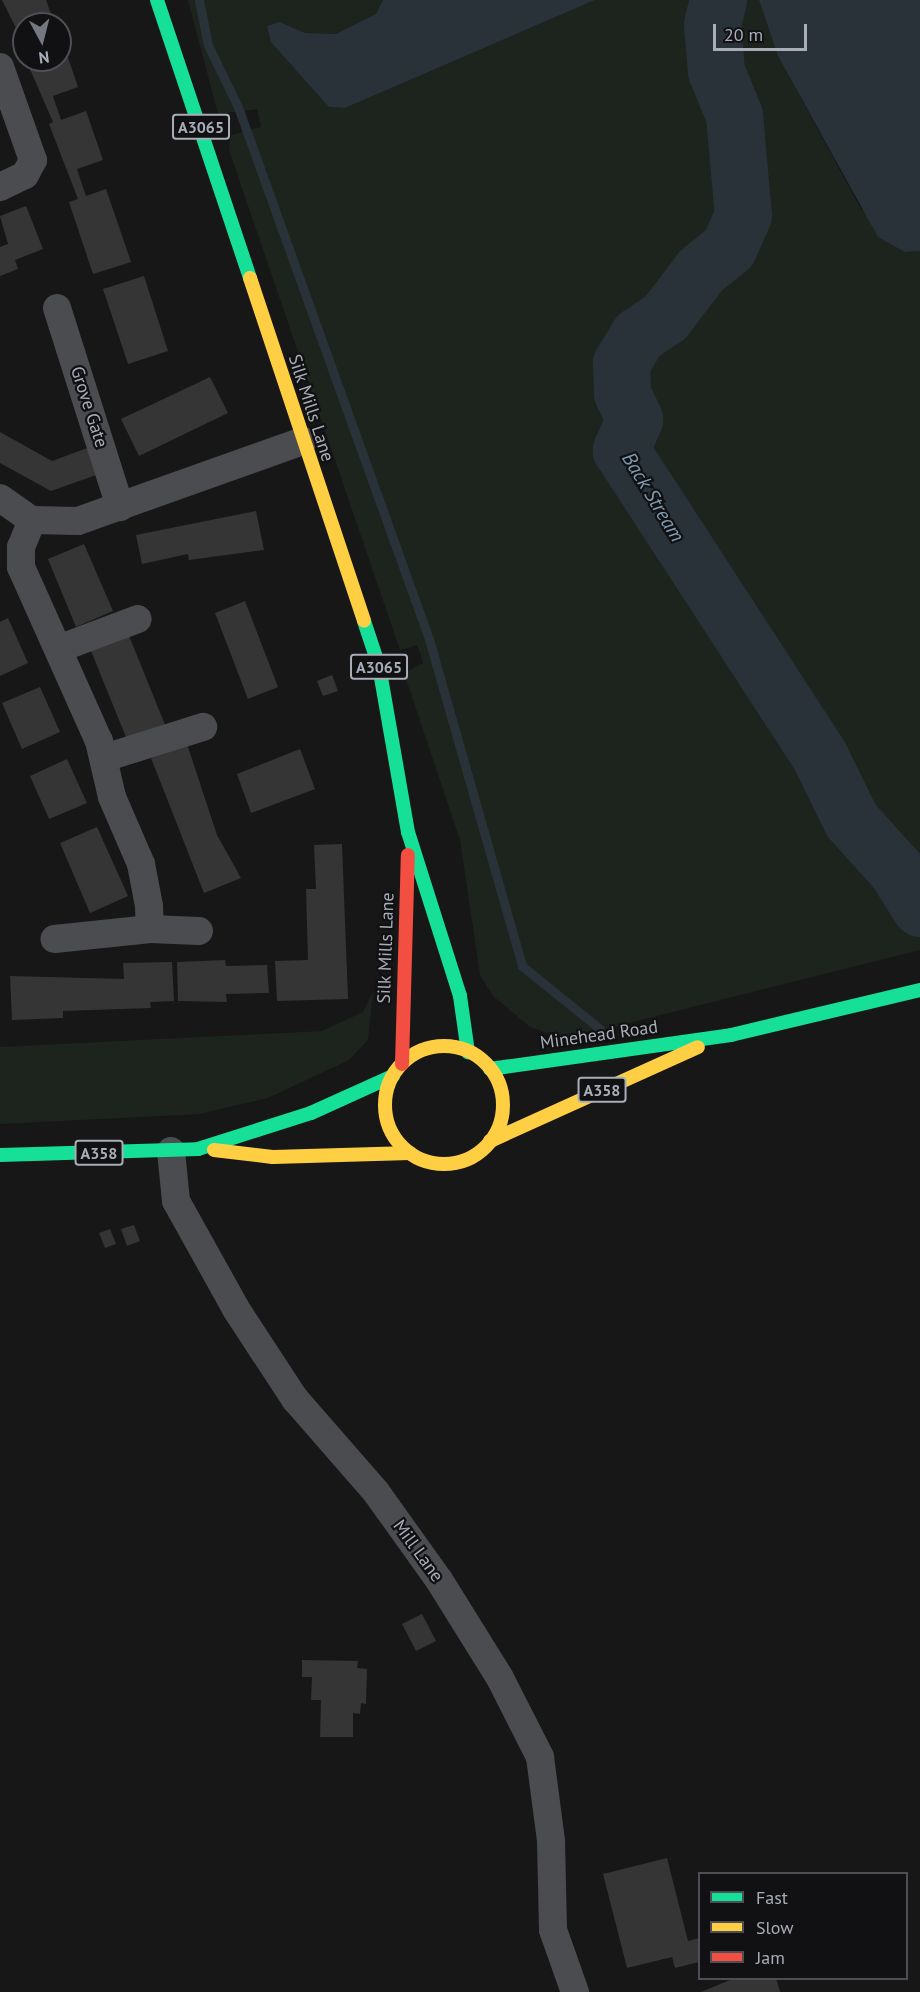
<!DOCTYPE html>
<html>
<head>
<meta charset="utf-8">
<style>
	body { margin:0 }
	#map { position:relative; width:920px; height:1992px; overflow:hidden; background:#171717; font-family:"PT Sans",sans-serif }
	div>[style] { position:absolute }
	.green>* { inset:0; background:#1d241e }
	.water>* { inset:0; background:#2a3239 }
	.stream>* { height:9px; margin:-4.5px; padding:0 4.5px; transform-origin:4.5px; border-radius:4.5px; background:#2a3239 }
	.river>* { height:57px; margin:-28.5px; padding:0 28.5px; transform-origin:28.5px; border-radius:28.5px; background:#2a3239 }
	.building>* { inset:0; background:#353536 }
	.street>* { height:28px; margin:-14px; padding:0 14px; transform-origin:14px; border-radius:14px; background:#4b4c50 }
	.fast>* { height:14px; margin:-7px; padding:0 7px; transform-origin:7px; border-radius:7px; background:#16e098 }
	.slow>* { height:14px; margin:-7px; padding:0 7px; transform-origin:7px; border-radius:7px; background:#ffcf43 }
	.slow>.ring { margin:-7px; padding:0; box-sizing:content-box; background:none; border:14px solid #ffcf43; border-radius:50% }
	.jam>* { height:14px; margin:-7px; padding:0 7px; transform-origin:7px; border-radius:7px; background:#f24e42 }
	span { translate:-50% -50%; white-space:nowrap; text-align:center; line-height:1.15; -webkit-text-stroke:4.5px #111113; paint-order:stroke }
	.shield-label span { padding:2px 4px; background:#111113; border:2px solid; border-radius:4px; -webkit-text-stroke-width:0 }
	.shield-label { font-size:16px; color:#a8adb8; font-weight:700 }
	.street-label { font-size:18px; color:#a8adb8 }
	.water-label { font-size:20px; color:#7f9bb3; font-style:italic }
	.legend { position:absolute; left:698px; top:1872px; width:210px; height:108px; box-sizing:border-box; background:#111113; border:2px solid #4d4f55; margin:0; padding:8px 10px; list-style:none; font-size:18px; color:#a8adb8 }
	.legend li { display:flex; align-items:center; gap:12px; height:30px }
	.legend b { width:30px; border:2px solid #4d4f55 }
	.north { position:absolute; left:12px; top:12px; width:60px; height:60px; box-sizing:border-box; background:#111113; border:2px solid #4d4f55; border-radius:50%; rotate:173deg; font-size:16px; font-weight:700; line-height:24px; text-align:center; color:#a8adb8 }
	.north::after { content:''; display:block; margin:auto; width:21px; height:27px; background:#757880; clip-path:polygon(50% 0,100% 100%,50% 72%,0 100%) }
	.scale { position:absolute; left:713px; top:24px; width:94px; height:27px; box-sizing:border-box; border:3px solid #a8adb8; border-top:0; padding-left:8px; font-size:18px; line-height:21px; white-space:nowrap; color:#a8adb8; -webkit-text-stroke:4px #111113; paint-order:stroke }
</style>
</head>
<body>
<div id="map">
	<div class="green">
		<div style="clip-path:polygon(188px 0,383px 0,377px 14px,336px 34px,305px 33px,280px 22px,329px 107px,345px 108px,595px 0,759px 0,778px 56px,861px 209px,905px 252px,920px 251px,920px 950px,565px 1039px,530px 1027px,493px 996px,480px 975px,460px 840px,404px 673px,423px 663px,420px 653px,417px 645px,400px 650px,229px 150px,231px 135px,261px 127px,257px 109px,218px 114px)"></div>
		<div style="clip-path:polygon(373px 992px,368px 1040px,349px 1060px,268px 1098px,199px 1114px,0 1124px,0 1047px,322px 1031px,363px 1012px)"></div>
	</div>
	<div class="water">
		<div style="clip-path:polygon(383px 0,595px 0,345px 108px,329px 107px,271px 42px,267px 26px,280px 22px,305px 33px,336px 34px,376px 14px)"></div>
		<div style="clip-path:polygon(759px 0,920px 0,920px 251px,905px 252px,878px 237px,778px 56px)"></div>
	</div>
	<div class="stream">
		<div style="left:199px;top:0;width:46px;rotate:78.7deg"></div>
		<div style="left:208px;top:45px;width:69px;rotate:64.2deg"></div>
		<div style="left:238px;top:107px;width:565px;rotate:70.25deg"></div>
		<div style="left:429px;top:639px;width:340px;rotate:74.1deg"></div>
		<div style="left:522px;top:966px;width:100px;rotate:38.9deg"></div>
	</div>
	<div class="river">
		<div style="left:718px;top:0;width:25px;rotate:104deg"></div>
		<div style="left:712px;top:24px;width:47px;rotate:85.1deg"></div>
		<div style="left:716px;top:71px;width:48px;rotate:67.8deg"></div>
		<div style="left:734px;top:115px;width:100px;rotate:84.9deg"></div>
		<div style="left:743px;top:215px;width:36px;rotate:114deg"></div>
		<div style="left:728px;top:248px;width:36px;rotate:141deg"></div>
		<div style="left:700px;top:271px;width:58px;rotate:127.3deg"></div>
		<div style="left:665px;top:317px;width:32px;rotate:146deg"></div>
		<div style="left:638px;top:335px;width:33px;rotate:121deg"></div>
		<div style="left:621px;top:363px;width:30px;rotate:88deg"></div>
		<div style="left:622px;top:393px;width:29px;rotate:65deg"></div>
		<div style="left:634px;top:419px;width:34px;rotate:113deg"></div>
		<div style="left:621px;top:450px;width:366px;rotate:57deg"></div>
		<div style="left:820px;top:757px;width:70px;rotate:63.8deg"></div>
		<div style="left:851px;top:820px;width:67px;rotate:48deg"></div>
		<div style="left:896px;top:870px;width:45px;rotate:57.7deg"></div>
	</div>
	<div class="building">
		<div style="clip-path:polygon(2px 0,46px 0,52px 17px,24px 24px,24px 44px)"></div>
		<div style="clip-path:polygon(62px 40px,78px 87px,53px 96px,61px 120px,86px 111px,103px 160px,77px 169px,86px 196px,106px 189px,131px 262px,93px 274px,69px 202px,78px 199px,49px 124px,53px 122px,26px 60px,60px 60px)"></div>
		<div style="clip-path:polygon(26px 206px,43px 249px,15px 260px,18px 269px,0 276px,0 247px,8px 244px,0 216px)"></div>
		<div style="clip-path:polygon(144px 276px,168px 351px,128px 364px,103px 289px)"></div>
		<div style="clip-path:polygon(210px 377px,228px 413px,139px 456px,121px 419px)"></div>
		<div style="clip-path:polygon(0 432px,52px 461px,90px 447px,99px 474px,51px 491px,0 463px)"></div>
		<div style="clip-path:polygon(256px 511px,264px 550px,189px 560px,188px 554px,142px 564px,136px 535px)"></div>
		<div style="clip-path:polygon(84px 544px,113px 611px,76px 627px,48px 559px)"></div>
		<div style="clip-path:polygon(245px 601px,278px 687px,248px 699px,215px 613px)"></div>
		<div style="clip-path:polygon(8px 618px,28px 663px,0 676px,0 622px)"></div>
		<div style="clip-path:polygon(129px 636px,166px 727px,128px 742px,91px 651px)"></div>
		<div style="clip-path:polygon(332px 675px,338px 691px,323px 696px,317px 681px)"></div>
		<div style="clip-path:polygon(40px 687px,60px 732px,22px 749px,2px 703px)"></div>
		<div style="clip-path:polygon(187px 744px,217px 835px,241px 878px,204px 893px,151px 758px)"></div>
		<div style="clip-path:polygon(300px 749px,315px 789px,251px 813px,237px 774px)"></div>
		<div style="clip-path:polygon(67px 759px,87px 803px,49px 819px,30px 776px)"></div>
		<div style="clip-path:polygon(97px 827px,128px 896px,90px 913px,60px 843px)"></div>
		<div style="clip-path:polygon(342px 844px,348px 999px,277px 1001px,275px 961px,308px 960px,306px 889px,316px 889px,314px 845px)"></div>
		<div style="clip-path:polygon(225px 960px,226px 966px,267px 965px,269px 993px,226px 994px,227px 1002px,178px 1001px,177px 962px)"></div>
		<div style="clip-path:polygon(172px 962px,174px 1001px,150px 1002px,151px 1008px,63px 1011px,63px 1018px,12px 1020px,10px 976px,124px 979px,123px 963px)"></div>
		<div style="clip-path:polygon(134px 1225px,140px 1241px,127px 1246px,121px 1229px)"></div>
		<div style="clip-path:polygon(110px 1229px,116px 1244px,105px 1248px,99px 1233px)"></div>
		<div style="clip-path:polygon(422px 1614px,436px 1641px,416px 1651px,402px 1624px)"></div>
		<div style="clip-path:polygon(302px 1660px,358px 1661px,357px 1668px,367px 1669px,366px 1704px,361px 1703px,360px 1714px,353px 1713px,353px 1737px,320px 1737px,321px 1700px,311px 1700px,312px 1677px,302px 1677px)"></div>
		<div style="clip-path:polygon(667px 1858px,688px 1941px,699px 1938px,699px 1962px,675px 1968px,672px 1957px,627px 1968px,603px 1874px)"></div>
		<div style="clip-path:polygon(735px 1978px,776px 1978px,780px 1992px,701px 1992px)"></div>
	</div>
	<div class="street">
		<div style="left:0;top:67px;width:99px;rotate:70.5deg"></div>
		<div style="left:33px;top:160px;width:17px;rotate:118deg"></div>
		<div style="left:25px;top:175px;width:28px;rotate:154deg"></div>
		<div style="left:57px;top:308px;width:209px;rotate:72.4deg"></div>
		<div style="left:0;top:498px;width:39px;rotate:35deg"></div>
		<div style="left:32px;top:520px;width:46px;rotate:1.2deg"></div>
		<div style="left:78px;top:521px;width:239px;rotate:-19.6deg"></div>
		<div style="left:32px;top:520px;width:29px;rotate:112deg"></div>
		<div style="left:21px;top:547px;width:20px;rotate:90deg"></div>
		<div style="left:21px;top:567px;width:191px;rotate:65.9deg"></div>
		<div style="left:99px;top:741px;width:57px;rotate:76.9deg"></div>
		<div style="left:112px;top:797px;width:73px;rotate:66.6deg"></div>
		<div style="left:141px;top:864px;width:43px;rotate:79.2deg"></div>
		<div style="left:149px;top:906px;width:23px;rotate:88deg"></div>
		<div style="left:150px;top:929px;width:96px;rotate:174deg"></div>
		<div style="left:58px;top:649px;width:85px;rotate:-20.6deg"></div>
		<div style="left:104px;top:758px;width:104px;rotate:-17.4deg"></div>
		<div style="left:150px;top:929px;width:49px;rotate:2.3deg"></div>
		<div style="left:171px;top:1151px;width:50px;rotate:84.3deg"></div>
		<div style="left:176px;top:1201px;width:124px;rotate:60.9deg"></div>
		<div style="left:236px;top:1309px;width:108px;rotate:56.8deg"></div>
		<div style="left:295px;top:1399px;width:123px;rotate:48.9deg"></div>
		<div style="left:376px;top:1492px;width:108px;rotate:54.4deg"></div>
		<div style="left:439px;top:1580px;width:115px;rotate:58.1deg"></div>
		<div style="left:500px;top:1678px;width:89px;rotate:63.1deg"></div>
		<div style="left:540px;top:1757px;width:85px;rotate:82.5deg"></div>
		<div style="left:551px;top:1841px;width:89px;rotate:88.7deg"></div>
		<div style="left:553px;top:1930px;width:66px;rotate:70.5deg"></div>
	</div>
	<div class="fast">
		<div style="left:157px;top:0;width:293px;rotate:71.5deg"></div>
		<div style="left:364px;top:621px;width:47px;rotate:71.6deg"></div>
		<div style="left:379px;top:666px;width:169px;rotate:80.1deg"></div>
		<div style="left:408px;top:832px;width:172px;rotate:72.4deg"></div>
		<div style="left:460px;top:996px;width:57px;rotate:81.9deg"></div>
		<div style="left:490px;top:1069px;width:243px;rotate:-8deg"></div>
		<div style="left:731px;top:1035px;width:194px;rotate:-13.4deg"></div>
		<div style="left:0;top:1155px;width:198px;rotate:-1.7deg"></div>
		<div style="left:198px;top:1149px;width:119px;rotate:-17.7deg"></div>
		<div style="left:311px;top:1113px;width:90px;rotate:-24.3deg"></div>
	</div>
	<div class="slow">
		<div style="left:250px;top:278px;width:361px;rotate:71.6deg"></div>
		<div class="ring" style="left:385px;top:1046px;width:104px;height:104px"></div>
		<div style="left:490px;top:1141px;width:228px;rotate:-24.3deg"></div>
		<div style="left:214px;top:1150px;width:59px;rotate:6.8deg"></div>
		<div style="left:273px;top:1157px;width:137px;rotate:-1.7deg"></div>
	</div>
	<div class="jam">
		<div style="left:402px;top:1064px;width:209px;rotate:-88.4deg"></div>
	</div>
	<div class="shield-label">
		<span style="left:201px;top:127px">A3065</span>
		<span style="left:379px;top:667px">A3065</span>
		<span style="left:602px;top:1090px">A358</span>
		<span style="left:99px;top:1153px">A358</span>
	</div>
	<div class="street-label">
		<span style="left:89px;top:407px;rotate:72deg">Grove Gate</span>
		<span style="left:311px;top:408px;rotate:72deg">Silk Mills Lane</span>
		<span style="left:386px;top:948px;rotate:-88deg">Silk Mills Lane</span>
		<span style="left:599px;top:1035px;rotate:-8deg">Minehead Road</span>
		<span style="left:418px;top:1551px;rotate:54deg">Mill Lane</span>
	</div>
	<div class="water-label">
		<span style="left:653px;top:497px;rotate:59deg">Back Stream</span>
	</div>
	<ul class="legend">
	<li><b style="height:8px;background:#16e098"></b>Fast</li>
	<li><b style="height:8px;background:#ffcf43"></b>Slow</li>
	<li><b style="height:8px;background:#f24e42"></b>Jam</li>
	</ul>
	<div class="north">N</div>
	<div class="scale">20 m</div>
</div>
</body>
</html>
